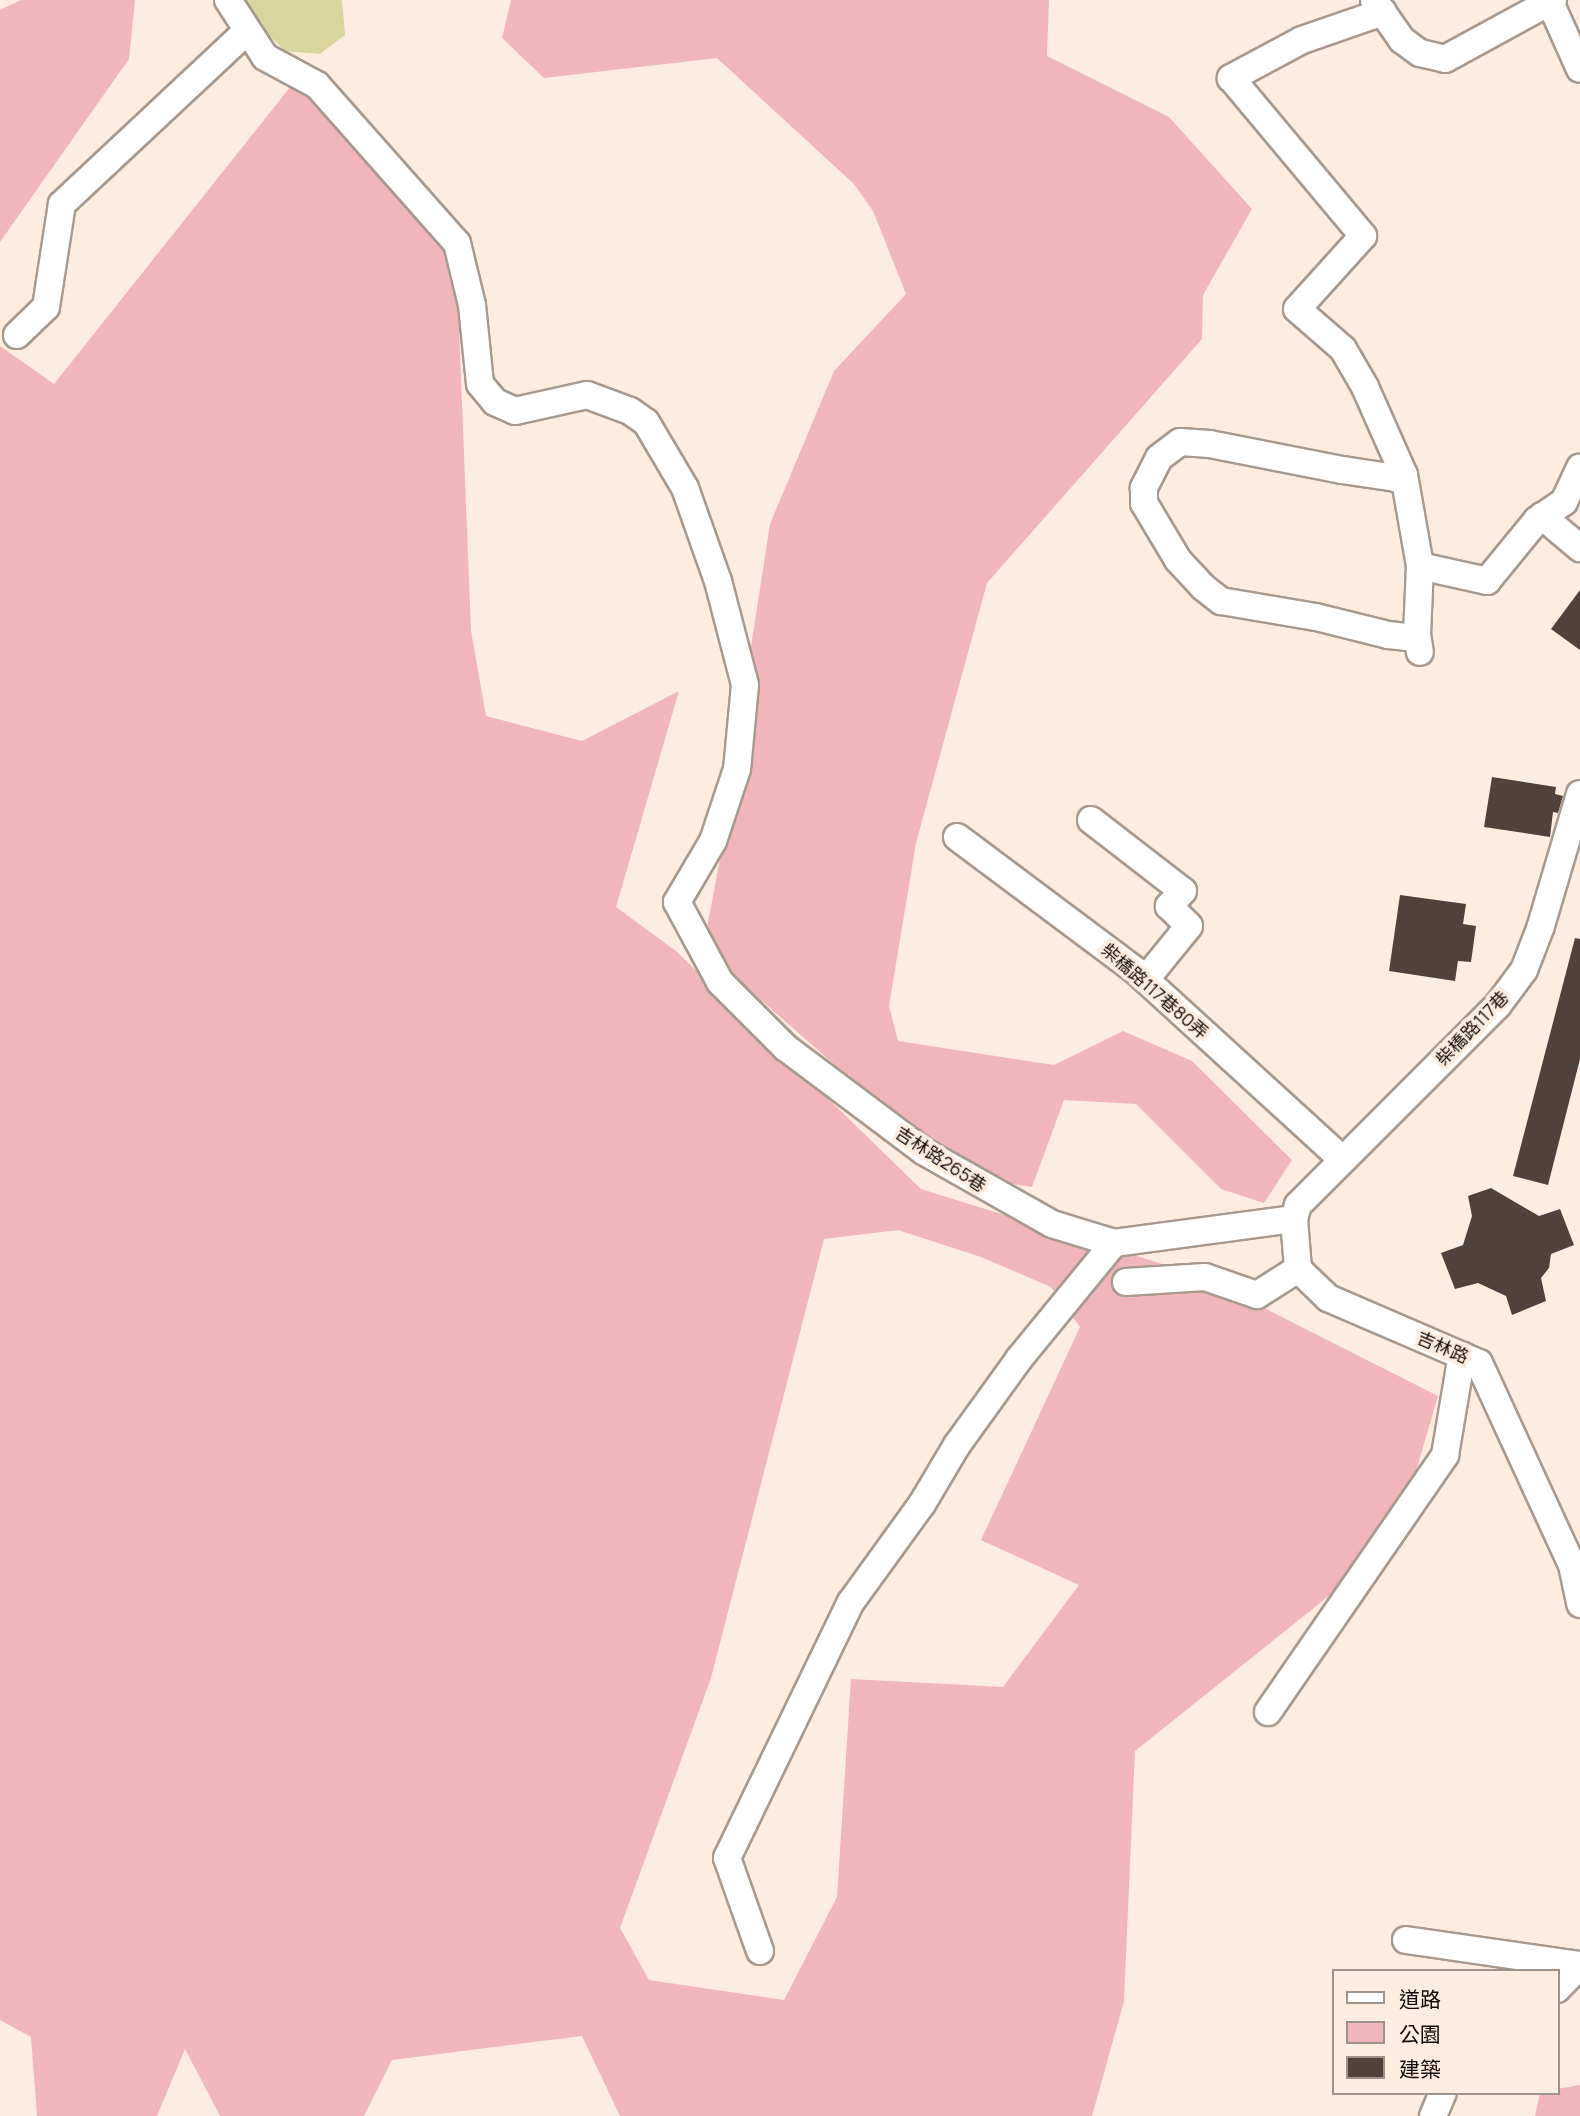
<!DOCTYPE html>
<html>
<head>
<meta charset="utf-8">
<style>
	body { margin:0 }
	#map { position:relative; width:1580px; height:2116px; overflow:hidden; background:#fdede1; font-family:Manrope,"Noto Sans TC",sans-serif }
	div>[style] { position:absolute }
	.green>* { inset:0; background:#f0b6bc }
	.water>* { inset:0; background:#d8d59e }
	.building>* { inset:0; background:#51413c }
	.roads { filter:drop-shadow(2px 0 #a8998e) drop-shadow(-2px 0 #a8998e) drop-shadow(0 2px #a8998e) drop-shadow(0 -2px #a8998e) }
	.minor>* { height:26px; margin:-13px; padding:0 13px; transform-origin:13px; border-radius:13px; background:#fff }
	span { translate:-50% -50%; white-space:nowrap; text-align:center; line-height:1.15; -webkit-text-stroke:7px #fdede1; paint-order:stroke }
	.street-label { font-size:18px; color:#100b08 }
	.legend { position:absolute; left:1332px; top:1969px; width:228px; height:126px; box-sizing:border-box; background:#fdede1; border:2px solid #9e938a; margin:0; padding:9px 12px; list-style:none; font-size:21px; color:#100b08 }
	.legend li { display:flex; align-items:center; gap:14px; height:35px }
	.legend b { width:35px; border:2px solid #9e938a }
</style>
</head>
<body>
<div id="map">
	<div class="green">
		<div style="clip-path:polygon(21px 0,135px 0,129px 59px,0 242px,0 10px)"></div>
		<div style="clip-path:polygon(511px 0,1049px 0,1047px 56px,1169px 117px,1252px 209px,1203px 295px,1202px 339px,987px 583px,916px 843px,889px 1006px,898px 1041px,1054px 1065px,1123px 1031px,1192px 1061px,1292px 1160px,1264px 1203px,1221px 1189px,1136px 1104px,1064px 1100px,1032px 1187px,986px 1180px,877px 1102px,703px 949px,737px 769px,758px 704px,745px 685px,770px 524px,834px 371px,906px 294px,873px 211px,854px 184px,717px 58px,544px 78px,502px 38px)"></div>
		<div style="clip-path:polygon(evenodd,299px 76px,455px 225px,471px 631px,486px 716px,582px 741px,679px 691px,616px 907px,676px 951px,921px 1189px,1201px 1276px,1438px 1396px,1395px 1543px,1135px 1751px,1124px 2001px,1092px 2116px,620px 2116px,582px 2036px,392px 2060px,364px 2116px,220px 2116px,185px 2049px,157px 2116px,37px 2116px,31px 2037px,0 2020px,0 346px,54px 384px,299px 76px,898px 1230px,981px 1257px,1051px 1287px,1080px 1327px,981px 1540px,1079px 1585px,1003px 1687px,851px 1679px,837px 1897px,784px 2000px,649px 1980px,620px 1928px,711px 1678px,824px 1239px,898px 1230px)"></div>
		<div style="clip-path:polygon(1580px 2085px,1580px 2116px,1535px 2116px,1540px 2093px,1557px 2093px,1557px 2089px)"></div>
	</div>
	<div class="water">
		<div style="clip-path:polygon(247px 0,342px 0,345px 35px,320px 54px,285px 51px,253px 19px)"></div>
	</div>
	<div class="building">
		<div style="clip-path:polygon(1580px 590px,1580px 650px,1551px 629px)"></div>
		<div style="clip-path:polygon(1492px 777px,1556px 787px,1555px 794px,1563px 796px,1558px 813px,1553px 812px,1550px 837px,1484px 827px)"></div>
		<div style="clip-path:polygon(1400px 895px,1466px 904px,1463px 924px,1476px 926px,1471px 962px,1458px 961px,1455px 981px,1389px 971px)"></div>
		<div style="clip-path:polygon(1575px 938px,1580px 939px,1580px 1059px,1548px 1185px,1513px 1176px)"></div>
		<div style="clip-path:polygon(1491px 1188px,1539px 1216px,1560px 1209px,1574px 1245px,1551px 1254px,1549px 1268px,1541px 1278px,1546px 1301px,1512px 1315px,1506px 1296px,1478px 1283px,1455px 1289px,1441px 1253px,1463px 1245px,1472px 1216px,1468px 1196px)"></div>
	</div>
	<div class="roads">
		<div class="minor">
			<div style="left:228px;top:0;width:68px;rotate:57deg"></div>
			<div style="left:265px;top:57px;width:59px;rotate:28.3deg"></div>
			<div style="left:317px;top:85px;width:211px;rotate:48.5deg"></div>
			<div style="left:457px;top:243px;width:64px;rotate:76.4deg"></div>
			<div style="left:472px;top:305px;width:79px;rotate:84.2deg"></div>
			<div style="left:480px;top:384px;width:23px;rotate:50deg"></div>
			<div style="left:495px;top:402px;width:22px;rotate:24deg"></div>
			<div style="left:515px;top:411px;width:74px;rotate:-12.5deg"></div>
			<div style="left:587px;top:395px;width:46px;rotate:20.4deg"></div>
			<div style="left:630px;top:411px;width:19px;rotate:35deg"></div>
			<div style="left:646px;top:422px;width:77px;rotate:59.4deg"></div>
			<div style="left:685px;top:488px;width:99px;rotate:70.5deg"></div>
			<div style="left:718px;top:581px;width:107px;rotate:75.4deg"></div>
			<div style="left:745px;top:685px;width:84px;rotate:95.4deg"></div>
			<div style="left:737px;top:769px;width:76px;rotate:108.4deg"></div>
			<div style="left:713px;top:841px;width:71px;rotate:120.5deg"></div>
			<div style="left:677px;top:902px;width:91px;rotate:61.7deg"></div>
			<div style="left:720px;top:982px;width:93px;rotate:45deg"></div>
			<div style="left:786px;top:1048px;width:171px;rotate:36.9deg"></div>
			<div style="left:923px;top:1151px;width:148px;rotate:29.5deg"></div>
			<div style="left:1052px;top:1224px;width:65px;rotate:17deg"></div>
			<div style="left:1114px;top:1243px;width:182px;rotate:-7.6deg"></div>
			<div style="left:1374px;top:0;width:49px;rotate:55deg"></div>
			<div style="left:1402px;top:40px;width:22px;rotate:36deg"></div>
			<div style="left:1420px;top:53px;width:26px;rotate:13deg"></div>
			<div style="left:1445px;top:59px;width:123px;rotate:-28.6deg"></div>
			<div style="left:1550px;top:2px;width:73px;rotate:65.9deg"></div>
			<div style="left:1383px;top:12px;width:86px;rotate:160.9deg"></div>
			<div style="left:1302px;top:40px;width:81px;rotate:151.8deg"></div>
			<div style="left:1231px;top:78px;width:206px;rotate:50.1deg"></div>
			<div style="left:1363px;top:236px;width:98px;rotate:132.1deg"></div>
			<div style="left:1297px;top:309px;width:61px;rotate:41deg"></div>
			<div style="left:1343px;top:349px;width:44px;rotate:59.9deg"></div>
			<div style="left:1365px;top:387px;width:96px;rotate:66.1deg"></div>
			<div style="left:1404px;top:475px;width:92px;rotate:80deg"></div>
			<div style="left:1420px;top:566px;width:68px;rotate:92.5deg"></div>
			<div style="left:1417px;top:634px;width:18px;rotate:81deg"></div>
			<div style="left:17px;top:335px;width:40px;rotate:-44deg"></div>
			<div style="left:46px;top:307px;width:104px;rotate:-81.2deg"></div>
			<div style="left:62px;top:204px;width:252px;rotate:-43.1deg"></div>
			<div style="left:1404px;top:475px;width:9px;rotate:159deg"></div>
			<div style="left:1396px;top:478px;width:55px;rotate:-171.6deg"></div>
			<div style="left:1342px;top:470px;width:135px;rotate:-168.9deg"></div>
			<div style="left:1210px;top:444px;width:30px;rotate:-176deg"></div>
			<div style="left:1180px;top:442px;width:26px;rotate:143deg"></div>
			<div style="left:1159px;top:458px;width:34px;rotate:117deg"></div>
			<div style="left:1144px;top:488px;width:15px;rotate:90deg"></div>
			<div style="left:1144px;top:503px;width:66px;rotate:59.2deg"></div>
			<div style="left:1178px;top:560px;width:37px;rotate:47deg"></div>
			<div style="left:1203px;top:587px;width:23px;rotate:38deg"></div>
			<div style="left:1221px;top:601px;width:96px;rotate:9.6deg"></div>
			<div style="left:1316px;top:617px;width:74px;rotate:14deg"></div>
			<div style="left:1388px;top:635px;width:18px;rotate:6deg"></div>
			<div style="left:1406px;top:637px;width:11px;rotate:-15deg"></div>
			<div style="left:1542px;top:516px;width:50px;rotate:40.1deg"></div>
			<div style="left:1420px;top:566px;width:69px;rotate:12.6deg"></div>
			<div style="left:1487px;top:581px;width:79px;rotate:-50.7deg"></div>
			<div style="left:1537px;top:520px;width:32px;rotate:-34deg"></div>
			<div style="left:1564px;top:502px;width:38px;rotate:-65deg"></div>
			<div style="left:1580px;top:794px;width:138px;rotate:106.5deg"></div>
			<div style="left:1541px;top:926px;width:47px;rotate:111.1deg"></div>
			<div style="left:1524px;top:970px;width:44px;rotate:126.6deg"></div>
			<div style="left:1498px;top:1005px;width:283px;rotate:135deg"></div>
			<div style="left:1298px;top:1205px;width:15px;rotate:106deg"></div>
			<div style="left:1294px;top:1219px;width:50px;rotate:85.4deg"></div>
			<div style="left:1298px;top:1269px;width:42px;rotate:44deg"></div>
			<div style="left:1328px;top:1298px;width:164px;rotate:23.3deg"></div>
			<div style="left:1479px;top:1363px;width:222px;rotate:65.3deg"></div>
			<div style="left:1572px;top:1565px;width:40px;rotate:78deg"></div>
			<div style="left:1091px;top:820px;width:116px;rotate:37.7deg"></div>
			<div style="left:1183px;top:891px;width:21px;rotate:133deg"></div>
			<div style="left:1169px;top:906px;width:28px;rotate:45deg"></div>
			<div style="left:1189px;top:926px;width:68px;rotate:129.1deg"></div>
			<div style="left:957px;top:837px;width:224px;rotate:36.8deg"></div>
			<div style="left:1136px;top:971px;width:279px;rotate:42.4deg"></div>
			<div style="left:1126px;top:1282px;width:79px;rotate:-3.6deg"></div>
			<div style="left:1205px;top:1277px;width:55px;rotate:19.1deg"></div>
			<div style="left:1257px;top:1295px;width:49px;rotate:-32.4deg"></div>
			<div style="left:1268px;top:1712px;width:312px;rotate:-55.4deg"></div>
			<div style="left:1445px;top:1455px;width:101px;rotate:-80.4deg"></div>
			<div style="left:1406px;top:1940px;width:176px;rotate:8.2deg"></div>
			<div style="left:760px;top:1951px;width:99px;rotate:-109.5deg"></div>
			<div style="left:727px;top:1858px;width:284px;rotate:-64.2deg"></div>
			<div style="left:851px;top:1602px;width:121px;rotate:-54.1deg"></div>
			<div style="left:922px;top:1504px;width:69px;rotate:-59.3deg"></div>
			<div style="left:957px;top:1445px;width:106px;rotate:-54.2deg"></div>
			<div style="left:1019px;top:1359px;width:150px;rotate:-50.7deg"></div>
			<div style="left:1557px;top:1989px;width:33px;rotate:-46deg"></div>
			<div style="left:1433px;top:2116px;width:25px;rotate:-67deg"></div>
		</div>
	</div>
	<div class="street-label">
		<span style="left:1155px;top:991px;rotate:41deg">柴橋路117巷80弄</span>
		<span style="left:1472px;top:1028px;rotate:-46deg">柴橋路117巷</span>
		<span style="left:941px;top:1159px;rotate:33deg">吉林路265巷</span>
		<span style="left:1443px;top:1347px;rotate:23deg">吉林路</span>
	</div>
	<ul class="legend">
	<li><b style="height:9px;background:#fff"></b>道路</li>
	<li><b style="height:19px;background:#f0b6bc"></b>公園</li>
	<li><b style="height:19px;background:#51413c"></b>建築</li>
	</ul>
</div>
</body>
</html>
